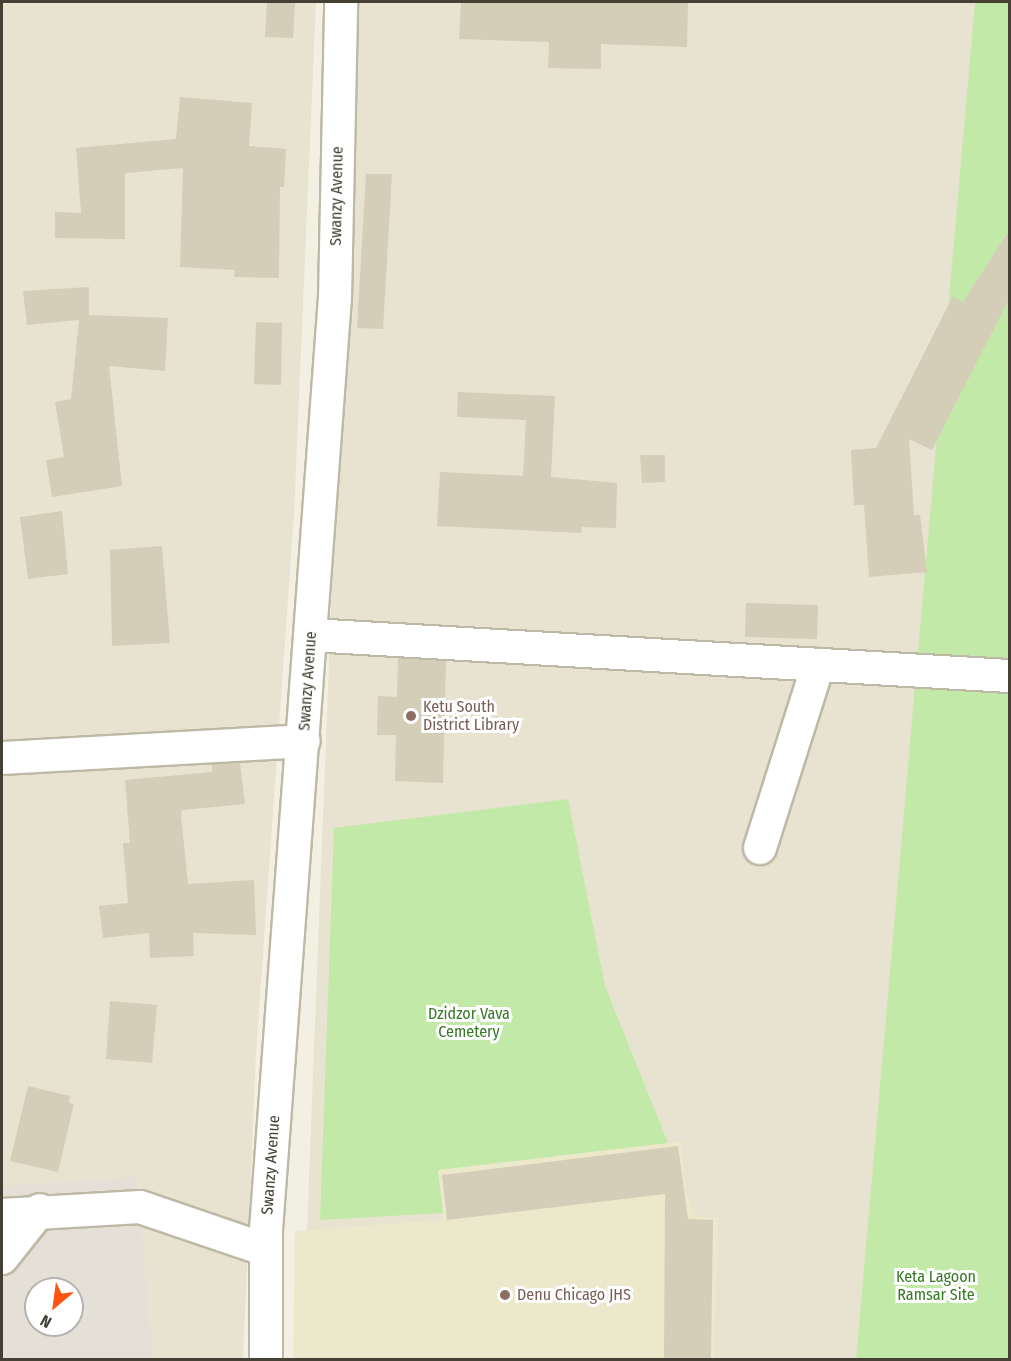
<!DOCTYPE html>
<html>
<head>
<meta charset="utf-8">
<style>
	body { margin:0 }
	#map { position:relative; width:1011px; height:1361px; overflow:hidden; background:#f2f0e2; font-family:"Fira Sans Condensed",sans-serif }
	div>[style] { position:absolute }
	.residential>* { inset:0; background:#e7e3d0 }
	.industrial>* { inset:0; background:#e4e0d8 }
	.education>* { inset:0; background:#ece8cb }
	.green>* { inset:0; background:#c3e9a8 }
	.building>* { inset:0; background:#d4cdb7 }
	.roads { filter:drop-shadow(2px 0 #beb9a5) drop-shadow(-2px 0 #beb9a5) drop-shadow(0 2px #beb9a5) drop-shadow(0 -2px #beb9a5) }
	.minor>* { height:32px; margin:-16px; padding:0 16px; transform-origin:16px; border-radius:16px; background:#fff }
	.dots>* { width:16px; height:16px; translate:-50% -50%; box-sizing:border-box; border:3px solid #fff; border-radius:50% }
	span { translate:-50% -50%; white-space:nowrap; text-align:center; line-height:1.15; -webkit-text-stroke:6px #fff; paint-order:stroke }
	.street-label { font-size:16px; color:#444033 }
	.education-label { font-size:16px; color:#785e54 }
	.left { translate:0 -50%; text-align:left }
	.park-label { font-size:16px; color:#377824 }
	.frame { position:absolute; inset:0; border:3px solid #444033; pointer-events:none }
	.north { position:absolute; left:24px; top:1277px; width:60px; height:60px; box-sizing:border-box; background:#fff; border:2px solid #b4b3ad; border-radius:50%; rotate:209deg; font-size:16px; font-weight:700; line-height:24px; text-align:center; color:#444033 }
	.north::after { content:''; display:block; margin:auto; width:21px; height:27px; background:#ff540d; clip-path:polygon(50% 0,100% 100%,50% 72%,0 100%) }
</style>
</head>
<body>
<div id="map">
	<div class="residential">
		<div style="clip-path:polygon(evenodd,2px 2px,316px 2px,294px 514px,256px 1053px,243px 1359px,2px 1360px,2px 2px,36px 1289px,72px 1289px,72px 1325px,36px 1325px,36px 1289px)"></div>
		<div style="clip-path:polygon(348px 2px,1009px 2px,1009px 1359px,302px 1359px,332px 584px)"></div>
	</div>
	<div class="industrial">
		<div style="clip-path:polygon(evenodd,137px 1177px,153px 1359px,2px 1360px,2px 1186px,137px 1177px,36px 1289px,72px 1289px,72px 1325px,36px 1325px,36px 1289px)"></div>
	</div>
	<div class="education">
		<div style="clip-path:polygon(681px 1141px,685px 1190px,694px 1216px,718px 1218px,714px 1359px,293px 1360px,295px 1231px,443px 1220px,438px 1170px)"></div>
	</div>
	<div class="green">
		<div style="clip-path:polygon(975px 2px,1009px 2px,1009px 1359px,856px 1360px)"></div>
		<div style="clip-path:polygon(568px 799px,605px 986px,668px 1143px,438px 1170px,443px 1213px,320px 1220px,334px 828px)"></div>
	</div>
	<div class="building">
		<div style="clip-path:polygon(267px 2px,295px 2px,293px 38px,265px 37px)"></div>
		<div style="clip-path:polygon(461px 2px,688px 2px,687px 47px,601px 44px,601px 69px,548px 68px,549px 42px,459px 39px)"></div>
		<div style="clip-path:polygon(180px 97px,252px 103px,249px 146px,286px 149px,284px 187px,280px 187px,279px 278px,234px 277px,235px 270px,180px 267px,183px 168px,125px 173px,125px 239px,55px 238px,55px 212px,81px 213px,76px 148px,176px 139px)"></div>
		<div style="clip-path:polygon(366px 174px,392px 174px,383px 329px,357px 328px)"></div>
		<div style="clip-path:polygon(1010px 229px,1010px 297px,932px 450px,909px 439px,914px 515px,920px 515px,927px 572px,869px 577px,864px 505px,854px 505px,851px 450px,876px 448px,953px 296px,963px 302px)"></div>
		<div style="clip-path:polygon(89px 287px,89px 315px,168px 318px,165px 371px,109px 366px,122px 486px,52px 497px,46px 460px,64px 457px,55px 402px,71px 399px,79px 320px,27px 325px,23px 291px)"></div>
		<div style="clip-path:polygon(256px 322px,282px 323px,281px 385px,254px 384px)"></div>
		<div style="clip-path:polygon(458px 392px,555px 396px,551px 477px,617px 483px,616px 528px,582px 527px,581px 533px,437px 526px,440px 472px,523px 476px,526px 420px,457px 417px)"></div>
		<div style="clip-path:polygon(640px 455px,665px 455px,665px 482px,642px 483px)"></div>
		<div style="clip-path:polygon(62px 511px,68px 574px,28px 579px,20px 517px)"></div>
		<div style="clip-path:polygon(162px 546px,170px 643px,112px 646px,110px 550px)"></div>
		<div style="clip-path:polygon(746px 603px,818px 605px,817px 639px,745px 637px)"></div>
		<div style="clip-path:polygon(398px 658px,446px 661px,443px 783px,395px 781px,396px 735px,377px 735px,378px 696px,397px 697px)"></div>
		<div style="clip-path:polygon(240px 763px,245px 804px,182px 810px,181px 815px,188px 884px,254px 880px,256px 935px,193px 933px,194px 956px,150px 958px,149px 933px,103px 938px,99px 906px,128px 903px,123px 843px,130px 843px,125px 780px,212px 772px,212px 764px)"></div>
		<div style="clip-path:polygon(110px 1001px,157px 1005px,152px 1063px,106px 1059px)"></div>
		<div style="clip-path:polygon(28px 1086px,70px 1096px,69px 1103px,74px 1104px,58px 1172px,10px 1161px)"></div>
		<div style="clip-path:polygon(678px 1146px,688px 1219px,713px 1220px,711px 1359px,664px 1359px,665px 1194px,447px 1220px,442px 1175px)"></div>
	</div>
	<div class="roads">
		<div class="minor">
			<div style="left:311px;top:635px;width:700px;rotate:3.36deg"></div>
			<div style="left:2px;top:758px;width:302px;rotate:-3.2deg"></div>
			<div style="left:760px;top:848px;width:192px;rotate:-72.4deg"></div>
			<div style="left:2px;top:1215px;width:138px;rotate:-3.3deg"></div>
			<div style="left:140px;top:1207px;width:133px;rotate:18.8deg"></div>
			<div style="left:2px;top:1258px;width:61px;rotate:-51.6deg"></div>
			<div style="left:266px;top:1360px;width:130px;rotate:-90deg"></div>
			<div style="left:266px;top:1230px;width:935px;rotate:-85.77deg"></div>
			<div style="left:335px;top:298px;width:296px;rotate:-88.8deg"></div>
		</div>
	</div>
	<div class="dots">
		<div style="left:411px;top:716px;background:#8d6e63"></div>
		<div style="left:505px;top:1295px;background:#8d6e63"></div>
	</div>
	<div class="street-label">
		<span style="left:337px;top:196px;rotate:-89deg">Swanzy Avenue</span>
		<span style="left:308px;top:681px;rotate:-86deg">Swanzy Avenue</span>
		<span style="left:271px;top:1165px;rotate:-86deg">Swanzy Avenue</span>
	</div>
	<div class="education-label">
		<span class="left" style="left:423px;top:716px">Ketu South<br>District Library</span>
		<span class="left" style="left:517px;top:1295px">Denu Chicago JHS</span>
	</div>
	<div class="park-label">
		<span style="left:469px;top:1023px">Dzidzor Vava<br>Cemetery</span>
		<span style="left:936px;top:1286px">Keta Lagoon<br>Ramsar Site</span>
	</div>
	<div class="frame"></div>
	<div class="north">N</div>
</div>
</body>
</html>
